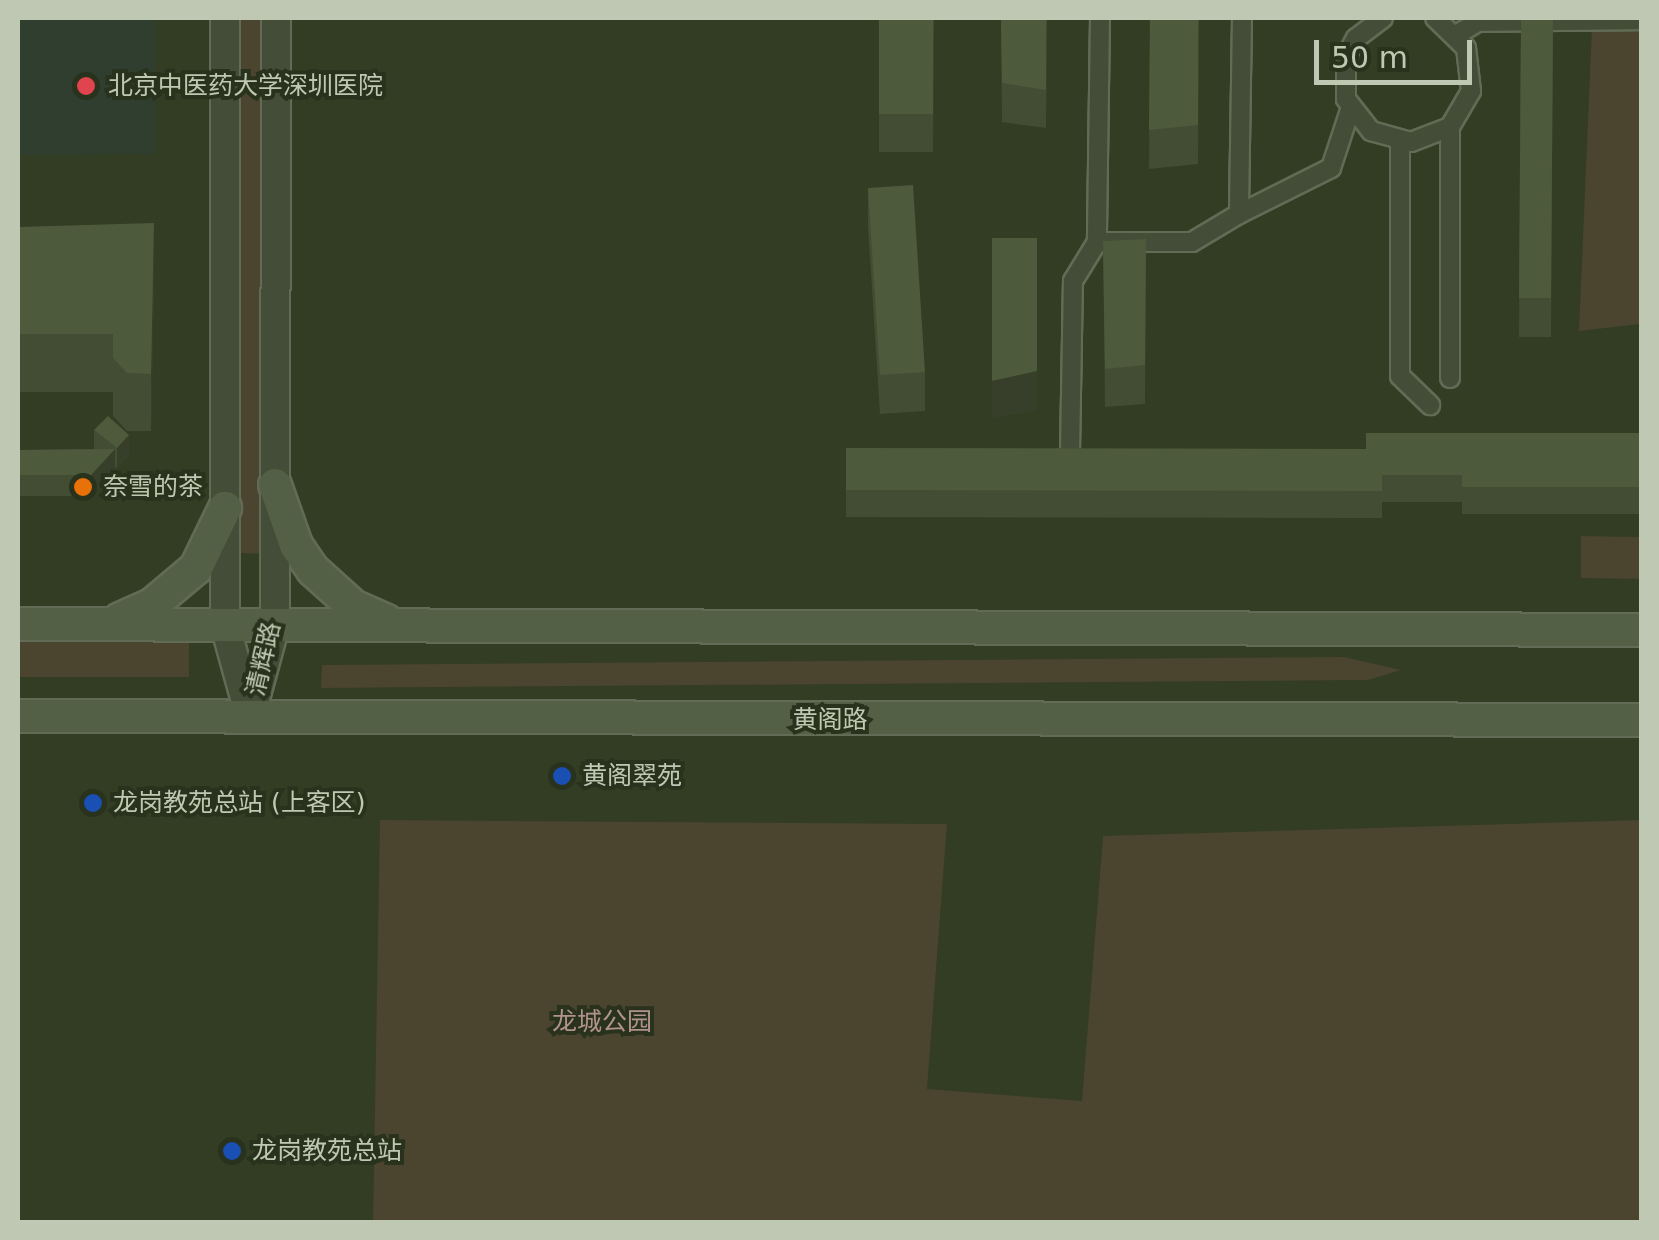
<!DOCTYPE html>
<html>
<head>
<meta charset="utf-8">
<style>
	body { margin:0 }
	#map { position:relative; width:1659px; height:1240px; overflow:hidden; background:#323d23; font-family:"DejaVu Sans","Noto Sans SC",sans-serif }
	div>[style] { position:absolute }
	.medical>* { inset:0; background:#2f3e2f }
	.green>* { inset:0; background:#4b442f }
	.roads { filter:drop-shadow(2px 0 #616b55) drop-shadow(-2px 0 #616b55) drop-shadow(0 2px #616b55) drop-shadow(0 -2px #616b55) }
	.pedestrian>* { height:18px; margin:-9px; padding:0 9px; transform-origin:9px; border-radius:9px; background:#434d37 }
	.tertiary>* { height:28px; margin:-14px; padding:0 14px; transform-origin:14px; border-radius:14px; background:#434d37 }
	.secondary>* { height:32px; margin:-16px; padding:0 16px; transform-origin:16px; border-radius:16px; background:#536045 }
	.wall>* { inset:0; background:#434d34 }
	.shaded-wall>* { inset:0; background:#373f2a }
	.building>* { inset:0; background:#4e5a3c }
	.dots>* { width:28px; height:28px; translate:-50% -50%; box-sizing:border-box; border:5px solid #28321c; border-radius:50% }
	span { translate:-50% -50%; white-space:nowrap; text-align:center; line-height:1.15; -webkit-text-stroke:8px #28321c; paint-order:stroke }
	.poi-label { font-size:25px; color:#bec8b2 }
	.left { translate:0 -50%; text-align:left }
	.street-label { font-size:25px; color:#bec8b2 }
	.park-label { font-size:25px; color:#b2928e }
	.frame { position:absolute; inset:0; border:20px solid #bec8b2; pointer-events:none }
	.scale { position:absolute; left:1314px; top:40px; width:158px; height:45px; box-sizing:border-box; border:5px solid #bec8b2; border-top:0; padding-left:12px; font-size:30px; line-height:35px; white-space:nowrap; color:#bec8b2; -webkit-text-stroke:8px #28321c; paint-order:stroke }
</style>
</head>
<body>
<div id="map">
	<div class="medical">
		<div style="clip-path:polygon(18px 18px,155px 18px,155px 154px,18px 155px)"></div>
	</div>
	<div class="green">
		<div style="clip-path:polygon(238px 18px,265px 18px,265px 554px,241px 553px)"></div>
		<div style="clip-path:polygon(1641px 18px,1640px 324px,1579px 331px,1592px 26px)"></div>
		<div style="clip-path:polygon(1581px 536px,1641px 537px,1641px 579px,1581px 578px)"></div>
		<div style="clip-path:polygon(189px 635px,189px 677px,18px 677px,18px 636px)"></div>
		<div style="clip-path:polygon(1344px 657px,1401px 670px,1368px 680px,321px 688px,322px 665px)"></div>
		<div style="clip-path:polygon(380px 820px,947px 824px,927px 1089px,1082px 1101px,1103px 836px,1641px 820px,1641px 1222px,373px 1222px)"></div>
	</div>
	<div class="roads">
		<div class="pedestrian">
			<div style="left:1100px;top:18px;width:224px;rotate:90.8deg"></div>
			<div style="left:1097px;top:242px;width:95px"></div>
			<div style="left:1192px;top:242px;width:55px;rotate:-30.8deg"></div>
			<div style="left:1242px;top:18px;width:196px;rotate:90.9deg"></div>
			<div style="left:1239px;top:214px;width:103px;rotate:-26.6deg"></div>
			<div style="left:1331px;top:168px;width:64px;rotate:-71.8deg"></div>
			<div style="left:1383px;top:18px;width:34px;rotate:143deg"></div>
			<div style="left:1356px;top:38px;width:21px;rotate:118deg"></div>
			<div style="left:1346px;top:57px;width:42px;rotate:90deg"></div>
			<div style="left:1346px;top:99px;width:41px;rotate:52deg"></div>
			<div style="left:1371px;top:131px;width:41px;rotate:15.4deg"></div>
			<div style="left:1411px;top:142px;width:42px;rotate:-21deg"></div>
			<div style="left:1450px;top:127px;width:42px;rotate:-59.7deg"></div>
			<div style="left:1471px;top:91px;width:43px;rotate:-96.6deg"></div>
			<div style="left:1466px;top:48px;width:43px;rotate:-135.9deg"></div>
			<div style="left:1456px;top:35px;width:26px;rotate:-31deg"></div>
			<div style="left:1478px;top:22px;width:164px;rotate:-0.7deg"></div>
			<div style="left:1450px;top:127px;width:251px;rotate:90deg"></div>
			<div style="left:1400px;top:141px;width:235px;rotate:90deg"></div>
			<div style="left:1400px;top:376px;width:42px;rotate:44deg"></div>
			<div style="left:1070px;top:451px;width:170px;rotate:-89deg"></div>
			<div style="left:1073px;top:281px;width:46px;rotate:-58.4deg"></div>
		</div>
		<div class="tertiary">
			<div style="left:225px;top:18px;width:607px;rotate:90deg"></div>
			<div style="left:225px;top:625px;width:94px;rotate:74.6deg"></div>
			<div style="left:250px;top:717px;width:95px;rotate:-74.8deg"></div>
			<div style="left:275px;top:625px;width:607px;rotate:-89.91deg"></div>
		</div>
		<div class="secondary">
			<div style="left:275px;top:485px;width:64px;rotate:70.7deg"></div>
			<div style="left:296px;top:545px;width:30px;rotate:56deg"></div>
			<div style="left:313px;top:570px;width:54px;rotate:42deg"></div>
			<div style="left:353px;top:606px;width:36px;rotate:24deg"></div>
			<div style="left:120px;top:619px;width:35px;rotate:-24deg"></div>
			<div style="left:152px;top:605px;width:57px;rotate:-40.1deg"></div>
			<div style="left:196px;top:568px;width:67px;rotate:-64.2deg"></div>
			<div style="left:18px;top:624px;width:1624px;rotate:0.21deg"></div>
			<div style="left:18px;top:716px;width:1624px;rotate:0.14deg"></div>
		</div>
	</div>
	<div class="wall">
		<div style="clip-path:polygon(879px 18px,934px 18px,933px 152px,879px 152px)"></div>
		<div style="clip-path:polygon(1001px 18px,1047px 18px,1046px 128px,1002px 122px)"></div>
		<div style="clip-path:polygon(1150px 18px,1199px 18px,1198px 164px,1149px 169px)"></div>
		<div style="clip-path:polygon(1521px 18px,1553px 18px,1551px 337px,1519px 337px)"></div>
		<div style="clip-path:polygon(868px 188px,925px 372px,925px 411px,880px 414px,868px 226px)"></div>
		<div style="clip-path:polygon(18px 227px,154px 281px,151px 431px,127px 431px,113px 416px,113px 392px,18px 392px)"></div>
		<div style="clip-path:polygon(1146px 239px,1145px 404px,1105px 407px,1103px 241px)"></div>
		<div style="clip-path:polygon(94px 430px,129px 455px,117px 468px,115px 467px,115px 469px,91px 496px,18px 496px,18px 450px,94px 449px)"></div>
		<div style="clip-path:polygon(1641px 433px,1641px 514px,1462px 514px,1462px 502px,1382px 502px,1382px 518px,846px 517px,846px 448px,1366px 449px)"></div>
	</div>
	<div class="shaded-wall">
		<div style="clip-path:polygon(154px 223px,154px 281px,151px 431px,151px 374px)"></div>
		<div style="clip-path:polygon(1037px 371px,1037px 410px,992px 419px,992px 381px)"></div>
		<div style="clip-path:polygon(129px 435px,129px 455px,117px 468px,117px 448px)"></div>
		<div style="clip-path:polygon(115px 449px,115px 469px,91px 496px,91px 475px)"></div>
	</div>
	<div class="building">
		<div style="clip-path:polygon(879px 18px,933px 18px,933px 114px,879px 114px)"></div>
		<div style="clip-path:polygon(1001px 18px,1046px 18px,1046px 90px,1002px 83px)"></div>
		<div style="clip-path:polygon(1150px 18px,1198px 18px,1198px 125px,1149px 130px)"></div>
		<div style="clip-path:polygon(1521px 18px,1553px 18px,1551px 298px,1519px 298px)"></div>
		<div style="clip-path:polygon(913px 185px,925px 372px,880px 375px,868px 188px)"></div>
		<div style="clip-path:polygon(154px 223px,151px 374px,127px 373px,113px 358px,113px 334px,18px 334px,18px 227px)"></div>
		<div style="clip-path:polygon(992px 238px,1037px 238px,1037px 371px,992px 381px)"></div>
		<div style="clip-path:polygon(1146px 239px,1145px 365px,1105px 369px,1103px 241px)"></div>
		<div style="clip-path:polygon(108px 416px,129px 435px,117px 448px,94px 430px)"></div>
		<div style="clip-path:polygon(1366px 433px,1641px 433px,1641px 487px,1462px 487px,1462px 475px,1382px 475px,1382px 491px,846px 490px,846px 448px,1366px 449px)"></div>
		<div style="clip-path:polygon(115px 449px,91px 475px,18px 475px,18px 450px)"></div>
	</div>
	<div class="dots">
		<div style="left:86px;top:86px;background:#e0444e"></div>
		<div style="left:83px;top:487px;background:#e8710a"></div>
		<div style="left:562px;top:776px;background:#1a4fb4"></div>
		<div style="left:93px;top:803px;background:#1a4fb4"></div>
		<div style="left:232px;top:1151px;background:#1a4fb4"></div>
	</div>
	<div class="poi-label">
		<span class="left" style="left:108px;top:86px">北京中医药大学深圳医院</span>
		<span class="left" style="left:103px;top:487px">奈雪的茶</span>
		<span class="left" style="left:582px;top:776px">黄阁翠苑</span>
		<span class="left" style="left:113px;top:803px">龙岗教苑总站 (上客区)</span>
		<span class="left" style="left:252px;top:1151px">龙岗教苑总站</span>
	</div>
	<div class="street-label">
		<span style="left:264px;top:659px;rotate:-77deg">清辉路</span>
		<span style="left:830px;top:720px">黄阁路</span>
	</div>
	<div class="park-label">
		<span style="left:602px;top:1022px">龙城公园</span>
	</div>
	<div class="frame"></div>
	<div class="scale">50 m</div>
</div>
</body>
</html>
